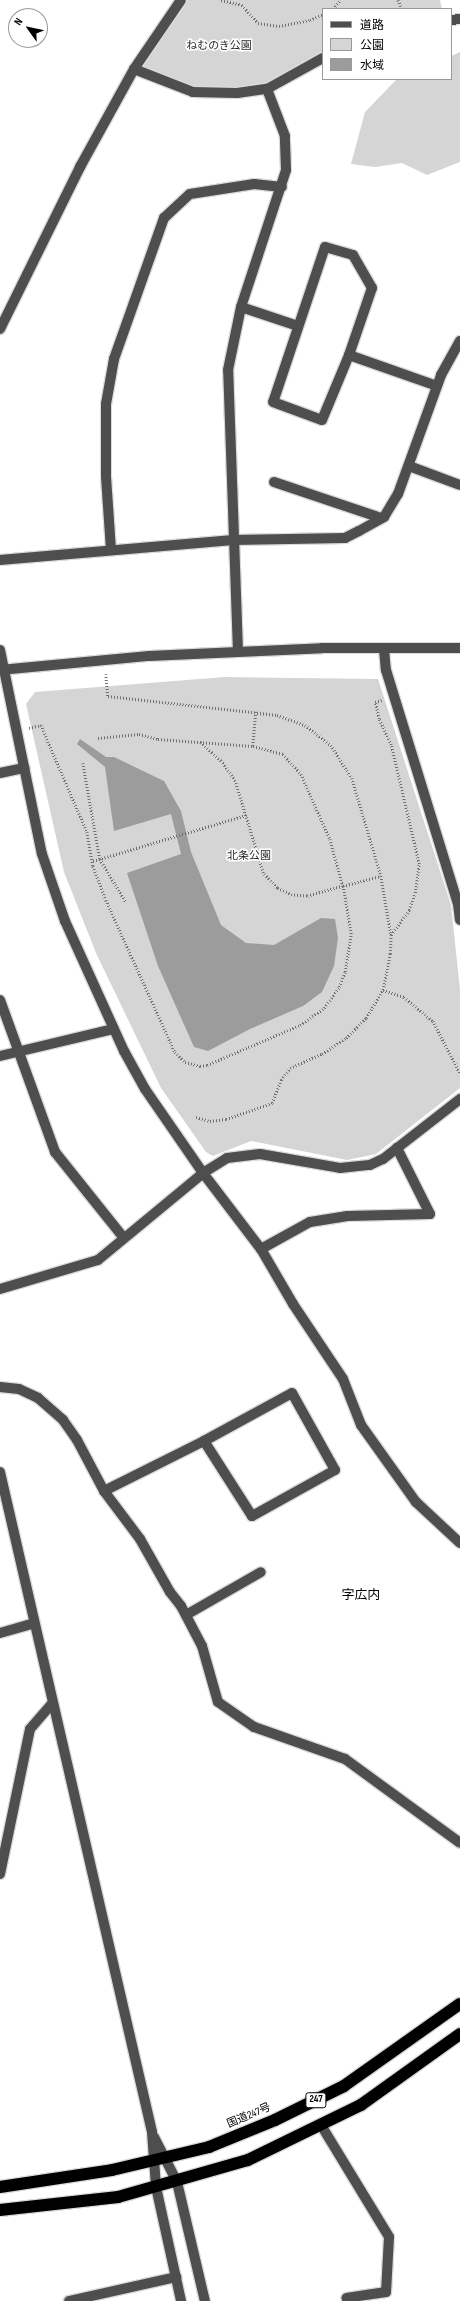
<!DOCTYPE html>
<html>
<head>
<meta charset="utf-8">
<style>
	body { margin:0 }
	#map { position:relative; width:460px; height:2301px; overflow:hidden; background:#fff; font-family:"Sofia Sans Condensed","Noto Sans JP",sans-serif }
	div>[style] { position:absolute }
	.green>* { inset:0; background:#d5d5d5 }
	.water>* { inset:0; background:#9c9c9c }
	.path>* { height:2.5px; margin-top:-1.25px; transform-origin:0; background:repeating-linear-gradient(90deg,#707070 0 1px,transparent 0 3px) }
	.roads { filter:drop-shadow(1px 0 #dbdbdb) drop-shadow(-1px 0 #dbdbdb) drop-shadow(0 1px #dbdbdb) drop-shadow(0 -1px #dbdbdb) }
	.minor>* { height:10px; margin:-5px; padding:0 5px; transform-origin:5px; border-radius:5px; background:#4e4e4e }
	.highway>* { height:12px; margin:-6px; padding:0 6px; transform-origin:6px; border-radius:6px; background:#000 }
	span { translate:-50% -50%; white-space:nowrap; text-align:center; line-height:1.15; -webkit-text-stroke:3px #fff; paint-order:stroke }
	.shield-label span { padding:1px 3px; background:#fff; border:1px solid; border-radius:3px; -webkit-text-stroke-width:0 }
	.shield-label { font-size:10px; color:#000; font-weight:700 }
	.park-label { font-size:11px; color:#2c2c2c }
	.street-label { font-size:11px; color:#000 }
	.quarter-label { font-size:13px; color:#000 }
	.legend { position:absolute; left:322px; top:8px; width:130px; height:72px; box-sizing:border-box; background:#fff; border:1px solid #999; margin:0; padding:5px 7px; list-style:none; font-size:12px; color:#000 }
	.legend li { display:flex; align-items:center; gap:8px; height:20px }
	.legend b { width:20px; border:1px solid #999 }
	.north { position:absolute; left:8px; top:8px; width:40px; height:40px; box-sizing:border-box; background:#fff; border:1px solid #999; border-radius:50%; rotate:303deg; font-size:11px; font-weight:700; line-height:16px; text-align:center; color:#000 }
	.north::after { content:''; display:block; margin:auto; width:14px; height:18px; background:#000; clip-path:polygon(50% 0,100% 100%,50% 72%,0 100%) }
</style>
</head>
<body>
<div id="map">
	<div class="green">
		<div style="clip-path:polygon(181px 0,440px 0,442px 9px,323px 9px,323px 58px,267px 89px,193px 92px,134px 69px)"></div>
		<div style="clip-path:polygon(460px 52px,460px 162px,427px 175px,402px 163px,375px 167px,351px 164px,365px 112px,397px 79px,451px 79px,451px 56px)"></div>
		<div style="clip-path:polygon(225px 677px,378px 679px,451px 905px,460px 990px,460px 1088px,376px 1154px,347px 1160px,251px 1141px,213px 1156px,206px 1152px,161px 1088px,96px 953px,64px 872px,26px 704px,35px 692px)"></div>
	</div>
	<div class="water">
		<div style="clip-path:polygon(80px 739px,106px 757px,114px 757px,164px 781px,181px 811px,191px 852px,221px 925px,246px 943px,274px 945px,321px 918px,335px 919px,338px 938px,334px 966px,322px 992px,303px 1006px,250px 1029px,208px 1051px,194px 1047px,158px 966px,127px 873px,181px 854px,171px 814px,114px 831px,105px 767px,77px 744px)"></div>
	</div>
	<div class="path">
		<div style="left:221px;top:0;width:22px;rotate:13deg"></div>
		<div style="left:242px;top:5px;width:24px;rotate:48deg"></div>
		<div style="left:258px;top:23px;width:21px;rotate:8deg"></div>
		<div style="left:279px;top:26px;width:32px;rotate:-11deg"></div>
		<div style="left:310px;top:20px;width:14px;rotate:-25deg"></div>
		<div style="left:398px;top:0;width:10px;rotate:66deg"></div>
		<div style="left:333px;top:9px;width:11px;rotate:-52deg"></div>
		<div style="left:106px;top:674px;width:22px;rotate:85deg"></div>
		<div style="left:108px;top:696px;width:170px;rotate:6.4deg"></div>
		<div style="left:277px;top:715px;width:30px;rotate:20deg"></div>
		<div style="left:305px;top:725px;width:33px;rotate:38deg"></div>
		<div style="left:331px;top:745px;width:39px;rotate:58deg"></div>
		<div style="left:352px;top:778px;width:102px;rotate:73.5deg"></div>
		<div style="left:381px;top:876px;width:60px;rotate:80.4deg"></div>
		<div style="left:256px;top:712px;width:34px;rotate:95deg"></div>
		<div style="left:253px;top:746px;width:31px;rotate:15deg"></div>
		<div style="left:283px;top:754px;width:27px;rotate:48deg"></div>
		<div style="left:301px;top:774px;width:71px;rotate:66deg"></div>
		<div style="left:330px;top:839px;width:49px;rotate:74.5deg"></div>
		<div style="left:343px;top:886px;width:39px;rotate:-15deg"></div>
		<div style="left:29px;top:728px;width:12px;rotate:-14deg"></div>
		<div style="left:41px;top:725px;width:116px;rotate:66.7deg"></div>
		<div style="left:87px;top:832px;width:35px;rotate:80deg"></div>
		<div style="left:93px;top:866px;width:36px;rotate:69deg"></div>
		<div style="left:106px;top:900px;width:167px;rotate:65.6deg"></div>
		<div style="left:175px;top:1052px;width:14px;rotate:45deg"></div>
		<div style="left:185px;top:1062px;width:16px;rotate:15deg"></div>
		<div style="left:200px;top:1066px;width:7px;rotate:-8deg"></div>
		<div style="left:207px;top:1065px;width:101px;rotate:-23.3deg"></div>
		<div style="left:300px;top:1025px;width:29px;rotate:-35deg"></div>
		<div style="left:324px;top:1008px;width:26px;rotate:-54deg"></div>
		<div style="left:339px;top:987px;width:16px;rotate:-68deg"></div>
		<div style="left:345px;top:972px;width:38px;rotate:-81deg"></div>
		<div style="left:351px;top:934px;width:49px;rotate:-99.5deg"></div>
		<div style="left:343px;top:886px;width:37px;rotate:164deg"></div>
		<div style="left:307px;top:896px;width:15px;rotate:-176deg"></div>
		<div style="left:292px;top:895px;width:17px;rotate:-155deg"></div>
		<div style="left:277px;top:888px;width:21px;rotate:-133deg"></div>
		<div style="left:263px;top:873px;width:96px;rotate:-106.9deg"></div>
		<div style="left:235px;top:781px;width:24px;rotate:-125deg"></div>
		<div style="left:221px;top:761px;width:28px;rotate:-138deg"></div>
		<div style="left:98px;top:738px;width:41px;rotate:-5.6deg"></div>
		<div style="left:139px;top:734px;width:20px;rotate:15deg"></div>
		<div style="left:158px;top:739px;width:95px;rotate:4.2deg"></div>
		<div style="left:83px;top:763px;width:97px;rotate:80deg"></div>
		<div style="left:100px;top:859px;width:50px;rotate:58.8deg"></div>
		<div style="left:93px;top:861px;width:160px;rotate:-16.7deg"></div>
		<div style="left:383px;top:990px;width:22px;rotate:18deg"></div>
		<div style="left:404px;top:997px;width:38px;rotate:40deg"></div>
		<div style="left:433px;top:1021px;width:59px;rotate:62.6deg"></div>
		<div style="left:196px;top:1117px;width:15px;rotate:16deg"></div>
		<div style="left:210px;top:1121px;width:16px;rotate:-7deg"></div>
		<div style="left:226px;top:1119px;width:49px;rotate:-19.2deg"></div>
		<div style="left:272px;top:1103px;width:25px;rotate:-69deg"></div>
		<div style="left:281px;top:1080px;width:15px;rotate:-53deg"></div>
		<div style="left:290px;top:1068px;width:35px;rotate:-24deg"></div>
		<div style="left:322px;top:1054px;width:29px;rotate:-34deg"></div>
		<div style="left:346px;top:1038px;width:28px;rotate:-45deg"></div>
		<div style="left:366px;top:1018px;width:33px;rotate:-59deg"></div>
		<div style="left:383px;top:990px;width:37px;rotate:-79deg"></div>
		<div style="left:390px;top:954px;width:19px;rotate:-87deg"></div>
		<div style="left:391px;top:935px;width:31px;rotate:-54deg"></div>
		<div style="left:409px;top:910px;width:18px;rotate:-71deg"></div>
		<div style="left:415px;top:893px;width:29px;rotate:-82deg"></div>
		<div style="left:419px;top:864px;width:122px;rotate:-103.2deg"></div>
		<div style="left:391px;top:745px;width:29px;rotate:-115deg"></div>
		<div style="left:379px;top:719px;width:17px;rotate:-103deg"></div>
		<div style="left:375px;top:702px;width:7px;rotate:-16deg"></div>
	</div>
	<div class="roads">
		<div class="minor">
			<div style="left:451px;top:20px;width:9px;rotate:-6deg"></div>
			<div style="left:134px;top:69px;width:63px;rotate:21.3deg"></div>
			<div style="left:193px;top:92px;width:44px;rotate:1.3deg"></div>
			<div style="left:237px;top:93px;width:30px;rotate:-8deg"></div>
			<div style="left:267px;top:89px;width:64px;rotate:-29deg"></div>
			<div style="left:241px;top:307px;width:60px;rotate:18.4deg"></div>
			<div style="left:0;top:329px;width:181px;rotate:-63.7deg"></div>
			<div style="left:80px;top:167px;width:112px;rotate:-61.1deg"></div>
			<div style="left:134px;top:69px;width:83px;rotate:-55.7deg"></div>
			<div style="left:349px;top:355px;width:71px;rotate:-71.1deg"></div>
			<div style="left:372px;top:288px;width:38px;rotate:-120deg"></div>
			<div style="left:353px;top:255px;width:29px;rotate:-164deg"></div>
			<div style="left:325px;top:247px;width:163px;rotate:108.5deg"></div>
			<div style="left:273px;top:402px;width:52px;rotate:20.2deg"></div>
			<div style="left:322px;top:420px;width:70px;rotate:-67.4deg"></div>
			<div style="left:349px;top:355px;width:93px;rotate:19.4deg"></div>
			<div style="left:409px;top:466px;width:54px;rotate:20.4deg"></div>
			<div style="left:274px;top:482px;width:113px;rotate:18.6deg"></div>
			<div style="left:111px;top:550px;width:74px;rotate:-93.9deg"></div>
			<div style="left:106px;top:476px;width:72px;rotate:-90deg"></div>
			<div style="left:106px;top:404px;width:46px;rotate:-79.9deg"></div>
			<div style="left:114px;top:359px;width:150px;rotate:-70.5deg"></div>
			<div style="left:164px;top:218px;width:35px;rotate:-43deg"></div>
			<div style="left:190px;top:194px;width:65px;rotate:-8.9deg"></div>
			<div style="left:254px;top:184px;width:28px;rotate:6deg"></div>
			<div style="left:0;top:560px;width:234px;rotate:-4.9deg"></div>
			<div style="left:233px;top:540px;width:112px;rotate:-1deg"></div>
			<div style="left:345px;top:538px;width:16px;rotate:-27deg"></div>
			<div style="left:359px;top:531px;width:29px;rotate:-29deg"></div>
			<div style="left:384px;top:517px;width:27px;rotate:-59deg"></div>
			<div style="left:398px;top:494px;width:127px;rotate:-70.1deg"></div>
			<div style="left:441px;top:375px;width:39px;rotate:-61deg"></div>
			<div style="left:384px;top:649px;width:21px;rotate:85deg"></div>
			<div style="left:386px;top:670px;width:245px;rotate:72.9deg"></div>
			<div style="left:458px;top:904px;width:16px;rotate:83deg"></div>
			<div style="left:0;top:650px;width:208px;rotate:78.4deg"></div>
			<div style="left:42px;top:854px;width:71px;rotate:71.1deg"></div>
			<div style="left:65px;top:921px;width:143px;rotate:65.6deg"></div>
			<div style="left:124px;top:1051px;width:43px;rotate:61.1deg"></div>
			<div style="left:145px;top:1089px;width:102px;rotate:55.4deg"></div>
			<div style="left:203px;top:1173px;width:96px;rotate:52.7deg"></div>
			<div style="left:261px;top:1249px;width:56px;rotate:-28.9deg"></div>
			<div style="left:310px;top:1222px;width:38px;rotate:-9deg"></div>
			<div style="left:348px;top:1216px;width:82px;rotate:-1.4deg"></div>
			<div style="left:430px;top:1214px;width:74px;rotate:-116.6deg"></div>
			<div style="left:238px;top:652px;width:282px;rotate:-92deg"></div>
			<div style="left:228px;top:370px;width:64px;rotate:-78.3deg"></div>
			<div style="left:241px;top:307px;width:144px;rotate:-71.8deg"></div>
			<div style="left:286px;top:170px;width:34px;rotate:-92deg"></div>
			<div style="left:285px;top:136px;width:50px;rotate:-111deg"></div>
			<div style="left:0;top:670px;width:150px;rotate:-5.4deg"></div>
			<div style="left:149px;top:656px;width:173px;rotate:-2.6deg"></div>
			<div style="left:322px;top:648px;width:138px"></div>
			<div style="left:0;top:773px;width:25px;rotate:-12deg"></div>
			<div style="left:0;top:1000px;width:162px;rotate:70.1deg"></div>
			<div style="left:55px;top:1152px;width:109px;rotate:51.3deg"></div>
			<div style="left:0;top:1056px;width:116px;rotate:-13.4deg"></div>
			<div style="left:261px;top:1249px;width:64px;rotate:59.8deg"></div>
			<div style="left:293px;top:1304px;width:90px;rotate:56.3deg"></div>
			<div style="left:343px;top:1379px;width:49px;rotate:68.6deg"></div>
			<div style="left:361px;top:1425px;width:95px;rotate:54.5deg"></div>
			<div style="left:416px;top:1502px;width:60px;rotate:43deg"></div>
			<div style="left:0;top:1289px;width:102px;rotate:-16.5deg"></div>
			<div style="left:98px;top:1260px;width:136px;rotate:-39.6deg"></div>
			<div style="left:203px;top:1173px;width:28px;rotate:-32deg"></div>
			<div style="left:227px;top:1158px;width:33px;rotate:-7deg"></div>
			<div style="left:260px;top:1154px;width:81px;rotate:9.9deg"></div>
			<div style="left:340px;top:1168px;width:30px;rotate:-6deg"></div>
			<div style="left:370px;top:1165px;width:14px;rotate:-25deg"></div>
			<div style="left:383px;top:1159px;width:98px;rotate:-37.9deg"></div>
			<div style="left:0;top:1387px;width:19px;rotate:6deg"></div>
			<div style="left:19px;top:1389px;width:21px;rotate:25deg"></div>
			<div style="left:38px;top:1398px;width:33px;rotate:41deg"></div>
			<div style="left:63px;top:1420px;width:24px;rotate:55deg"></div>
			<div style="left:77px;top:1440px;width:58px;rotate:62.1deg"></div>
			<div style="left:104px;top:1491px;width:60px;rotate:53.1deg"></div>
			<div style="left:140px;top:1539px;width:61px;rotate:60.5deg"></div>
			<div style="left:170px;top:1592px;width:18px;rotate:52deg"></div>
			<div style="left:181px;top:1606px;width:45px;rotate:62.3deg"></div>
			<div style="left:202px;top:1646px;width:58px;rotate:74.1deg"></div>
			<div style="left:218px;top:1702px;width:44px;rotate:34.8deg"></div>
			<div style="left:254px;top:1727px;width:96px;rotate:19.4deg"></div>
			<div style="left:345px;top:1759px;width:142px;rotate:36.1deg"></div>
			<div style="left:0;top:1472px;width:677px;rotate:77.03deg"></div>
			<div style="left:152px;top:2132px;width:55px;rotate:85.8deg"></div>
			<div style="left:156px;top:2187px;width:117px;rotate:77.6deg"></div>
			<div style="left:104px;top:1491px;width:112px;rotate:-26.6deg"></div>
			<div style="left:204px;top:1441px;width:100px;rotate:-28.6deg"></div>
			<div style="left:292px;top:1393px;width:88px;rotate:60.8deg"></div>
			<div style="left:335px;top:1470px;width:95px;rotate:151deg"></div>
			<div style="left:252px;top:1516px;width:89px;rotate:-122.6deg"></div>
			<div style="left:186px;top:1615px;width:86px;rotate:-29.8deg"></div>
			<div style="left:0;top:1633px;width:35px;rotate:-16deg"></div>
			<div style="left:0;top:1874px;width:148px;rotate:-78.3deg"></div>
			<div style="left:30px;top:1729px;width:33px;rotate:-49deg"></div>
			<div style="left:321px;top:2125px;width:131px;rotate:58.7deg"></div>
			<div style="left:389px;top:2237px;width:55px;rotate:93.1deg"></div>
			<div style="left:386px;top:2292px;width:40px;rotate:171.5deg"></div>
			<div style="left:154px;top:2137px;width:51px;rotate:62.9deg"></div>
			<div style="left:177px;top:2182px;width:122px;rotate:76.8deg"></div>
			<div style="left:69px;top:2301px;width:110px;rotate:-12.6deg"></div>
		</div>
		<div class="highway">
			<div style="left:0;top:2187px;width:113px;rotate:-8.6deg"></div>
			<div style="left:112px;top:2170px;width:100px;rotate:-13.3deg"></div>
			<div style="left:209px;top:2147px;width:71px;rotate:-22.2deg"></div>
			<div style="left:275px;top:2120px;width:77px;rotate:-26.2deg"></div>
			<div style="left:344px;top:2086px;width:142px;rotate:-35.3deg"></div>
			<div style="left:0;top:2210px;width:119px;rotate:-6.3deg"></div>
			<div style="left:118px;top:2197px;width:135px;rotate:-15.9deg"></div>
			<div style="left:248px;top:2160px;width:126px;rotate:-26deg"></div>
			<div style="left:361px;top:2105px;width:122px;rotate:-35.6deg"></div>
		</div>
	</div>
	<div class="shield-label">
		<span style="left:316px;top:2100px">247</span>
	</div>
	<div class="park-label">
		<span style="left:219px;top:46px">ねむのき公園</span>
		<span style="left:249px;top:856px">北条公園</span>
	</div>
	<div class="street-label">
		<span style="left:249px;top:2116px;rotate:-23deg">国道247号</span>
	</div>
	<div class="quarter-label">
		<span style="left:361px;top:1595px">字広内</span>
	</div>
	<ul class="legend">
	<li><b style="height:5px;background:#4e4e4e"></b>道路</li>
	<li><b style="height:11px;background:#d5d5d5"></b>公園</li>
	<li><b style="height:11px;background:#9c9c9c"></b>水域</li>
	</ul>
	<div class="north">N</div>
</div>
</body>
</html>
